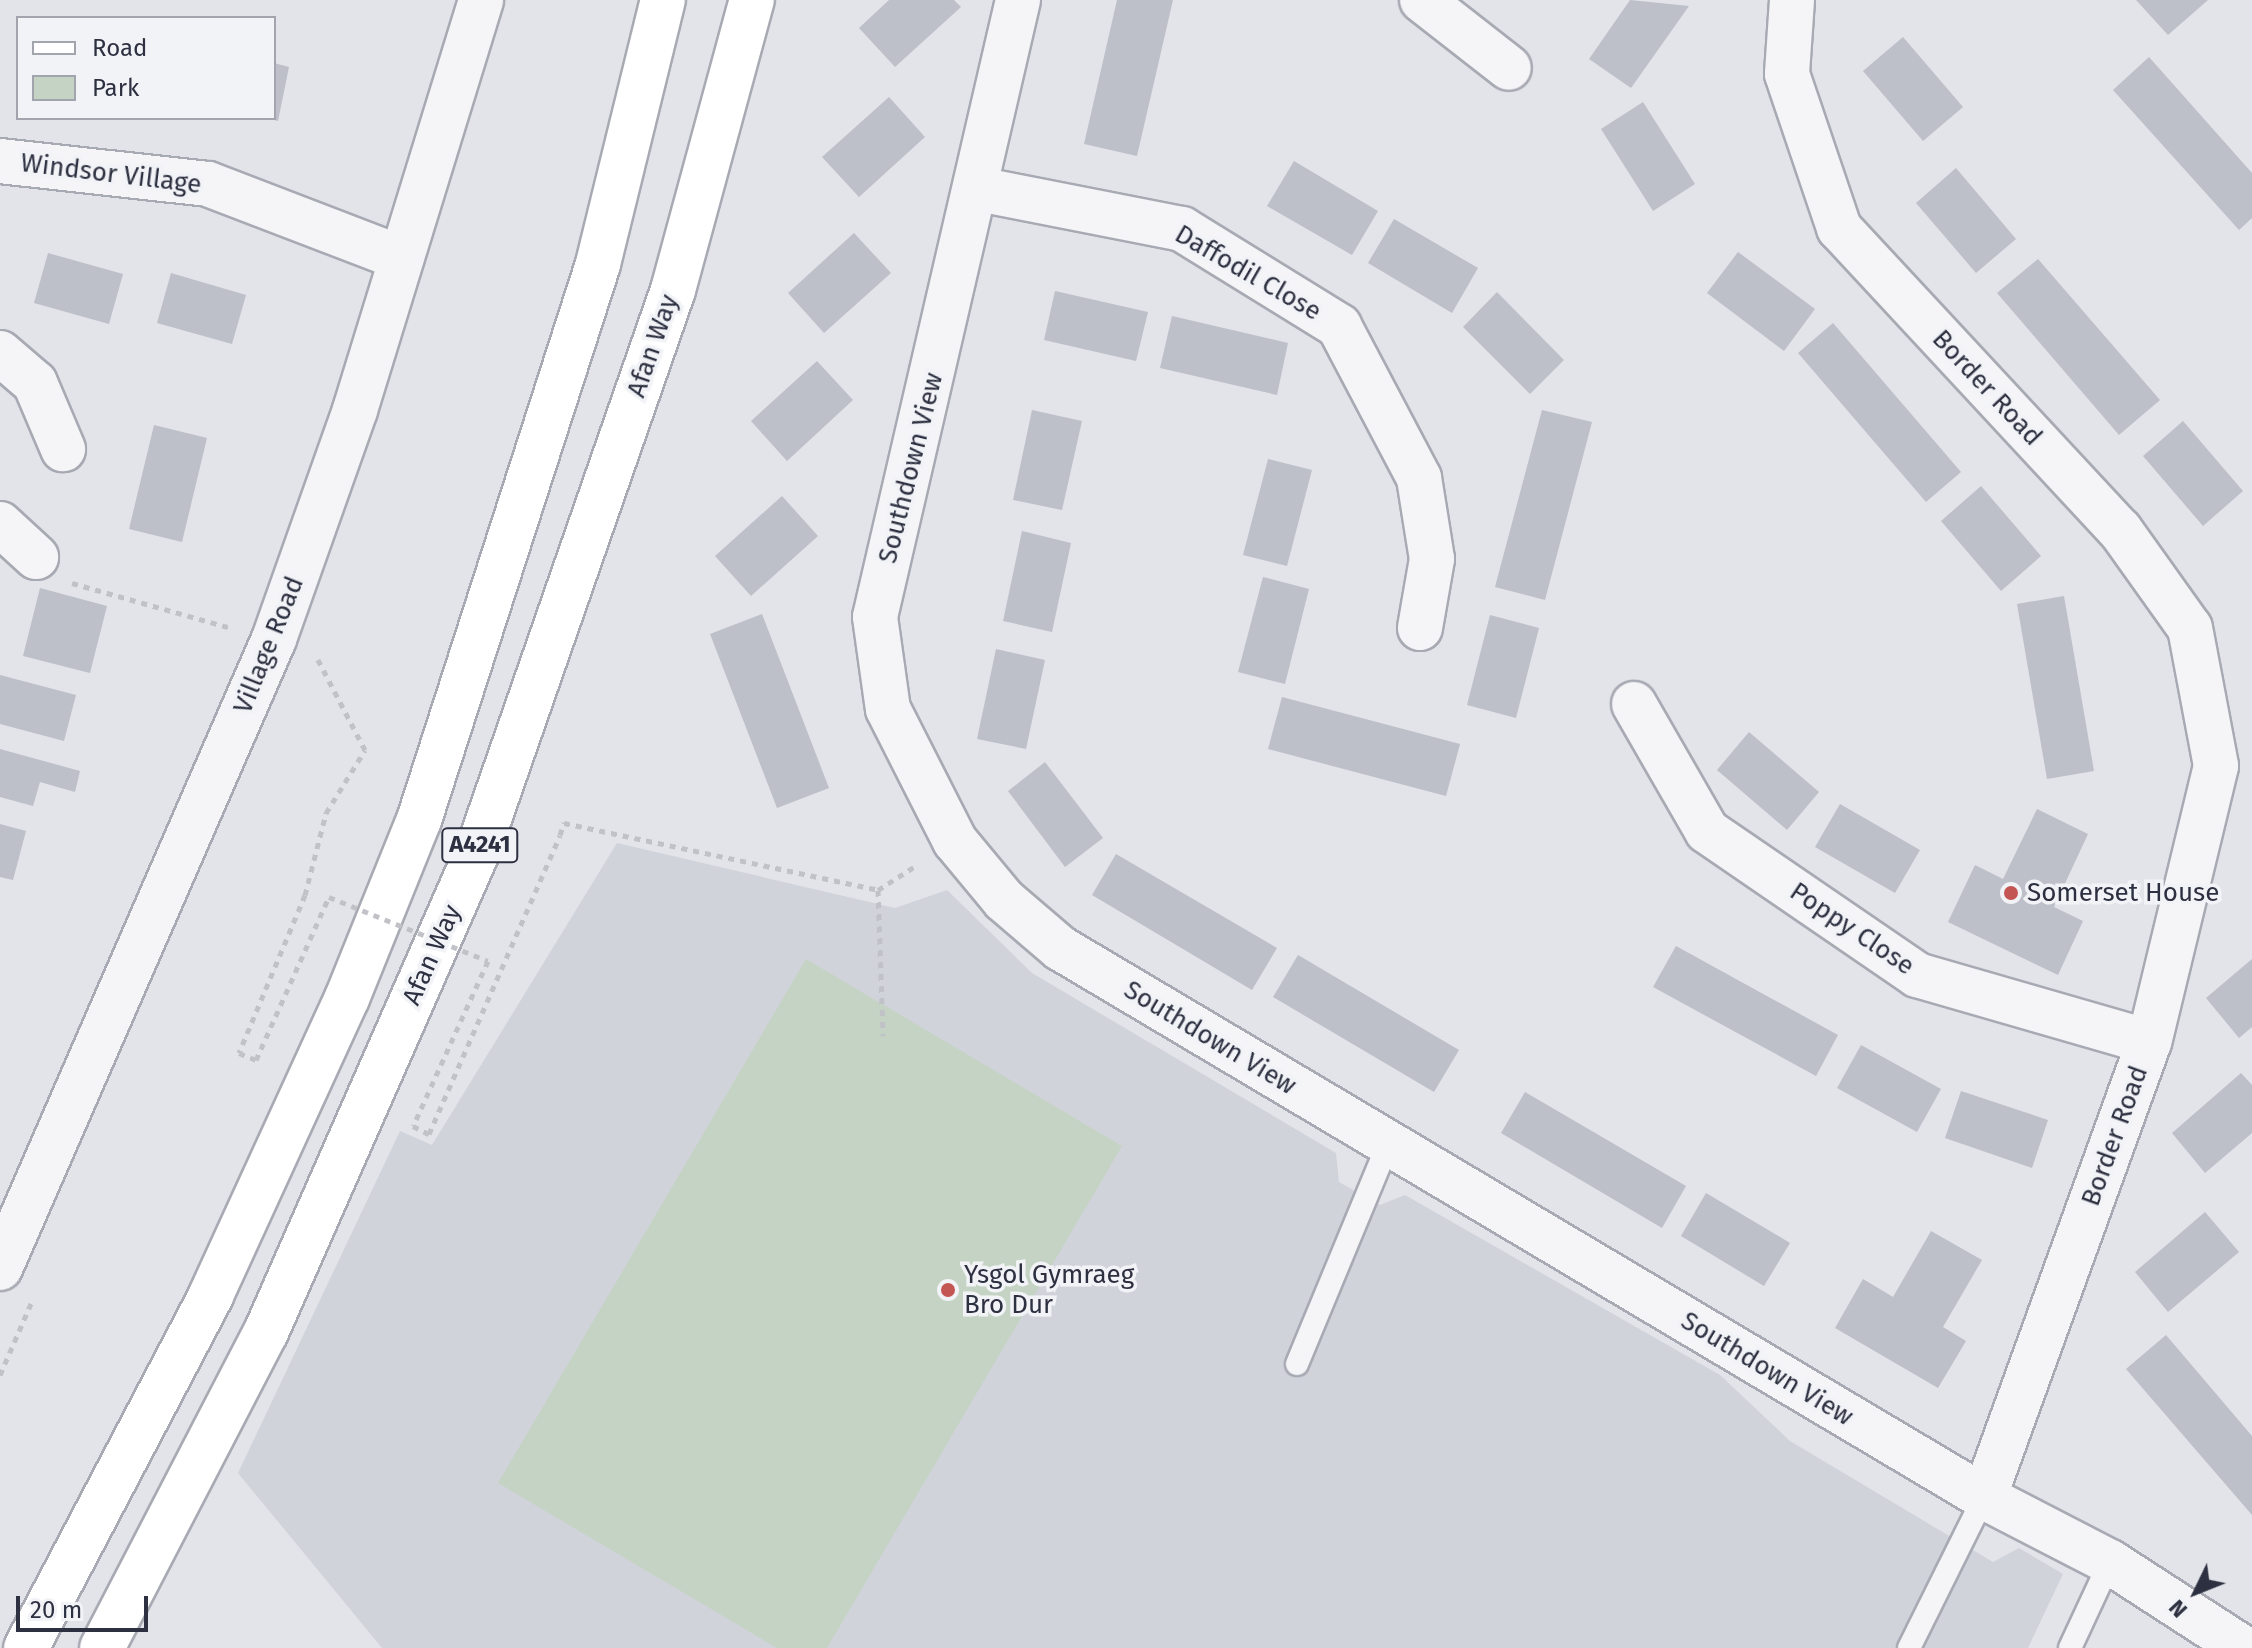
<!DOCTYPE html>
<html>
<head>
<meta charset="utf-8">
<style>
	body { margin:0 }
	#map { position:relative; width:2252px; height:1648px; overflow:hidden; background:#e2e4e9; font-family:"Fira Sans",sans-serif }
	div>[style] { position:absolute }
	.built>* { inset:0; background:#d1d3db }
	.green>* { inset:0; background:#c5d3c4 }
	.building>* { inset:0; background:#bdbfc9 }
	.path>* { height:5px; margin-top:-2.5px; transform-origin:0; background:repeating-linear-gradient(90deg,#c1c2c8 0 6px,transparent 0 12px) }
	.roads { filter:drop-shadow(2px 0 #a8aab3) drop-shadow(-2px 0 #a8aab3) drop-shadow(0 2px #a8aab3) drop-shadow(0 -2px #a8aab3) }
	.service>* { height:22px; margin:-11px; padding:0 11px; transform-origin:11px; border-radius:11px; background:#f5f5f8 }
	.minor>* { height:44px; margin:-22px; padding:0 22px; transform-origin:22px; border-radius:22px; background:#f5f5f8 }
	.tertiary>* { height:44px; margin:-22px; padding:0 22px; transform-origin:22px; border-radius:22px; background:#f5f5f8 }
	.primary>* { height:44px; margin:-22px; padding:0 22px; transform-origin:22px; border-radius:22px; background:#fff }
	.path-bridge>* { height:5px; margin-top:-2.5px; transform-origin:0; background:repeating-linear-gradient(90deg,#c1c2c8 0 6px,transparent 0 12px) }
	.dots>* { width:22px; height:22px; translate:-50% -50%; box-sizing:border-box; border:4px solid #f2f3f7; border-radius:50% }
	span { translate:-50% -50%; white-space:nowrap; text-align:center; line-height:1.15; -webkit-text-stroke:7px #f2f3f7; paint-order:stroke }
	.shield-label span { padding:2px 6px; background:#f2f3f7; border:2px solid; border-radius:6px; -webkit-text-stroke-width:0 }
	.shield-label { font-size:24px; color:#2c3040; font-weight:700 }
	.street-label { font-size:26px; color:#2c3040 }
	.poi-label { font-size:26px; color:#2c3040 }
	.left { translate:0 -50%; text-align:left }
	.legend { position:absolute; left:16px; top:16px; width:260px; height:104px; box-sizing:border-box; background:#f2f3f7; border:2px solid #a3a5ae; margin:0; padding:10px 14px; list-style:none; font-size:24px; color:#2c3040 }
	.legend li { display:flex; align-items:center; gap:16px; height:40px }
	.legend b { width:40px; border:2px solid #a3a5ae }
	.north { position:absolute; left:2156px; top:1552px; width:80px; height:80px; -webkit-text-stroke:6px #f2f3f7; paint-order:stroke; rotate:227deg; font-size:22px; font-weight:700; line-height:32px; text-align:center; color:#2c3040 }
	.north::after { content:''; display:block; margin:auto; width:28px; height:36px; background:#2c3040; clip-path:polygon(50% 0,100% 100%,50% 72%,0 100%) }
	.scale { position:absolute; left:16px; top:1596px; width:132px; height:36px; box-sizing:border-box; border:4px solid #2c3040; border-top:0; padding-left:10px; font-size:24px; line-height:28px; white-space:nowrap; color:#2c3040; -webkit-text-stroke:6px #f2f3f7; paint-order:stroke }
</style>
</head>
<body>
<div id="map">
	<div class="built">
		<div style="clip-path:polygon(617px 843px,895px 908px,947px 890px,1032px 973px,1336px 1153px,1339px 1182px,1380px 1205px,1405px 1195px,1720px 1375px,1790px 1441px,1993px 1562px,2019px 1548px,2063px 1574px,2028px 1648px,382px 1648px,238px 1473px,400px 1131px,432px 1145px)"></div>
	</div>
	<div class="green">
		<div style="clip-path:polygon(806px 959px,1122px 1146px,827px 1648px,777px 1648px,498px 1483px)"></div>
	</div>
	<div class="building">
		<div style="clip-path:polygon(889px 0,954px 0,961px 7px,895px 67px,859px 28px)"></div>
		<div style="clip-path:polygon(1117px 0,1173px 0,1137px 156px,1084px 144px)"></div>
		<div style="clip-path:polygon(1630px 0,1689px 6px,1631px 88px,1589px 59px)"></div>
		<div style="clip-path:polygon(2136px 0,2208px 0,2168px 35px)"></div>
		<div style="clip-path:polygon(1903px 37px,1963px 107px,1923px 141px,1863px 71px)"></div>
		<div style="clip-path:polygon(2149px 57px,2252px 173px,2252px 218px,2239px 230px,2113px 90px)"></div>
		<div style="clip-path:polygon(274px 63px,289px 67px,278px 121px,274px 120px)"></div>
		<div style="clip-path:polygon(889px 97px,925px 137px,859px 197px,822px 157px)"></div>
		<div style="clip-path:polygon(1643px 102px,1695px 184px,1653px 211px,1601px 129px)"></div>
		<div style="clip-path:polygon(1294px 161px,1378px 211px,1352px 255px,1267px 206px)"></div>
		<div style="clip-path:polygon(1956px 168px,2016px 239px,1976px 273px,1916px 203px)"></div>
		<div style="clip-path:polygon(1394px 219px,1478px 268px,1452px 313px,1368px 263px)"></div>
		<div style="clip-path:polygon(854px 233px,891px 273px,824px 333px,788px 293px)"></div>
		<div style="clip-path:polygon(1738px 252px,1815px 309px,1784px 351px,1707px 293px)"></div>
		<div style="clip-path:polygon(48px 253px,123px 274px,109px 324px,34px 303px)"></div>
		<div style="clip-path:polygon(2038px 259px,2160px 400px,2119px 435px,1997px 293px)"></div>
		<div style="clip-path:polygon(171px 273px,246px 295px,232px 344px,157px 323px)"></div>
		<div style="clip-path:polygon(1055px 291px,1148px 312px,1136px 361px,1044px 340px)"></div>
		<div style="clip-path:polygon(1497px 292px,1564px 360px,1530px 394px,1463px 327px)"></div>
		<div style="clip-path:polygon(1172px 316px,1288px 343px,1277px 395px,1160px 368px)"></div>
		<div style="clip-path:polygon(1833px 323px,1961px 472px,1926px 502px,1798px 353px)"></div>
		<div style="clip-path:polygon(817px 361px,853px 400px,787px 461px,751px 421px)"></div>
		<div style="clip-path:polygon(1032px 410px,1082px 421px,1062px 510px,1013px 500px)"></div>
		<div style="clip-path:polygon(1542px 410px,1592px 422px,1545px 600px,1495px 587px)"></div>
		<div style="clip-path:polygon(2183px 421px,2243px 491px,2203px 526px,2143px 456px)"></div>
		<div style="clip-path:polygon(154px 425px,207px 438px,182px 542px,129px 529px)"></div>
		<div style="clip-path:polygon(1268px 459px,1312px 470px,1287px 566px,1243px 555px)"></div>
		<div style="clip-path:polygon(1981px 486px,2041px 556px,2001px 591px,1941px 521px)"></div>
		<div style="clip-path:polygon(782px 496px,818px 536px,751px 596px,715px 556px)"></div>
		<div style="clip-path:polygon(1022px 531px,1071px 543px,1052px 632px,1003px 621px)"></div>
		<div style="clip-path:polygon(1263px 577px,1309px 589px,1285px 684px,1238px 672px)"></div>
		<div style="clip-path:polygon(40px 588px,107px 606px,90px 673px,23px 656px)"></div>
		<div style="clip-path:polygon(2064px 596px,2094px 771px,2047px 779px,2017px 604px)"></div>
		<div style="clip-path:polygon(762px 614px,829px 788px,777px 808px,710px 634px)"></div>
		<div style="clip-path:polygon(1490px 615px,1539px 628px,1516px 718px,1467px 705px)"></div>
		<div style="clip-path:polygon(996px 649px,1045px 660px,1026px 749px,977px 739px)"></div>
		<div style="clip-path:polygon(0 675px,76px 695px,64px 741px,0 724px)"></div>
		<div style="clip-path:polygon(1282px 697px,1460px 744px,1446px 796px,1268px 749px)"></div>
		<div style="clip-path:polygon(1749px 732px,1819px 792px,1787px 830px,1717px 770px)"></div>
		<div style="clip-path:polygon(0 749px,80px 771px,75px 792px,40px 782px,33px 806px,0 797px)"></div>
		<div style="clip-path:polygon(1045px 762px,1103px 838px,1065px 867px,1008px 791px)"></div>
		<div style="clip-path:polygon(1840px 804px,1920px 850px,1895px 893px,1815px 847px)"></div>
		<div style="clip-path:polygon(2037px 809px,2088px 834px,2054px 907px,2083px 921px,2058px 975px,1948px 922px,1975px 865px,2003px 879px)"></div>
		<div style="clip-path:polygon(0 824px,26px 831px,13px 880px,0 877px)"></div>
		<div style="clip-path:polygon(1116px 854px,1277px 948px,1252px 990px,1092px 895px)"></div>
		<div style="clip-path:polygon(1676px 946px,1838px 1035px,1816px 1076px,1653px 987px)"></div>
		<div style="clip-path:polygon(1298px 955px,1459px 1050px,1434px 1092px,1273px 997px)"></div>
		<div style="clip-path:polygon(2252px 959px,2252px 1027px,2239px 1038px,2206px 998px)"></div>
		<div style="clip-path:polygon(1861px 1045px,1941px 1089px,1917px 1132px,1837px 1088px)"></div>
		<div style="clip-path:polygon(2241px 1073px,2252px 1085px,2252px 1133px,2205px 1173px,2172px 1133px)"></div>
		<div style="clip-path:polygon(1961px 1091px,2048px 1120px,2032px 1168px,1945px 1138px)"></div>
		<div style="clip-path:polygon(1525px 1092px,1686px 1186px,1662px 1228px,1501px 1133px)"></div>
		<div style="clip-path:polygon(1706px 1193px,1790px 1243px,1764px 1286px,1681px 1236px)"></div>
		<div style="clip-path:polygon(2205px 1212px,2239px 1252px,2168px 1312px,2135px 1272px)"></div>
		<div style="clip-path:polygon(1931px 1231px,1982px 1260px,1943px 1327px,1966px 1341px,1938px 1388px,1835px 1328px,1863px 1279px,1893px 1297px)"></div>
		<div style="clip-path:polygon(2166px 1335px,2252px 1436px,2252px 1515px,2126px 1369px)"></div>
	</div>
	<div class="path">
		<div style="left:72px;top:583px;width:165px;rotate:15.8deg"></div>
		<div style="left:560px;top:835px;width:13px;rotate:-72deg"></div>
		<div style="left:564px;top:823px;width:321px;rotate:12deg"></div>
		<div style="left:878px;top:890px;width:46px;rotate:-32.7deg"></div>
		<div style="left:878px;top:890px;width:146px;rotate:88deg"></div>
		<div style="left:305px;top:895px;width:85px;rotate:-75.6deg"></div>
		<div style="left:326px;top:813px;width:74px;rotate:-58.2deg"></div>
		<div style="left:365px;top:750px;width:106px;rotate:-117.5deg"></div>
		<div style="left:0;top:1375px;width:81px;rotate:-66.6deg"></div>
	</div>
	<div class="roads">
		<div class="service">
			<div style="left:1297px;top:1364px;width:238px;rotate:-67.5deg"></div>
			<div style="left:1909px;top:1648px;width:169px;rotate:-63.6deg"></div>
			<div style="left:2070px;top:1648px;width:95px;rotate:-65.1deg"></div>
		</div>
		<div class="minor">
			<div style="left:1018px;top:0;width:633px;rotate:103.05deg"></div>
			<div style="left:875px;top:617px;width:93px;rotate:82deg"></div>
			<div style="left:888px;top:709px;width:148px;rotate:63.1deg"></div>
			<div style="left:955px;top:841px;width:77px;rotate:50.3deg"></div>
			<div style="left:1004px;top:900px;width:74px;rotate:40.6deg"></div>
			<div style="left:1060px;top:948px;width:1075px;rotate:30.72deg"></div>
			<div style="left:1984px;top:1497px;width:142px;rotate:27.3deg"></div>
			<div style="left:2110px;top:1562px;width:158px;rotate:32.9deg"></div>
			<div style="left:1422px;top:0;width:110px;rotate:38deg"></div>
			<div style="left:1792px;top:0;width:74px;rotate:93.9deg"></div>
			<div style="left:1787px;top:74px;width:163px;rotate:71.3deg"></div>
			<div style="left:1839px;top:228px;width:413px;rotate:47.1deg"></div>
			<div style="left:2120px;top:530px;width:120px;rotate:54.5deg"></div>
			<div style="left:2190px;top:628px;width:140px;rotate:79.3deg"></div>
			<div style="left:2216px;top:766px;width:284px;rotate:103.6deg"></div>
			<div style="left:2149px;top:1042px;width:484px;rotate:109.9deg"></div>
			<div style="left:0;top:161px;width:209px;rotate:6.3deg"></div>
			<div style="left:208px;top:184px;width:207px;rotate:21deg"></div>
			<div style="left:978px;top:189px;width:208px;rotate:11.1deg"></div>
			<div style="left:1182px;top:229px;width:185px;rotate:31.7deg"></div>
			<div style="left:1339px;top:326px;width:172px;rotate:62.2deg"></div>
			<div style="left:1419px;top:478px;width:82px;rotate:80.9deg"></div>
			<div style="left:1432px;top:559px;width:70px;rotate:99.9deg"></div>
			<div style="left:0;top:353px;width:46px;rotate:40.6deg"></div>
			<div style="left:35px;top:383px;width:72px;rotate:67deg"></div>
			<div style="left:0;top:524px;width:49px;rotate:42.5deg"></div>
			<div style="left:1634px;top:704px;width:146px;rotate:60.1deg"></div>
			<div style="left:1707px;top:831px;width:255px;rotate:34.4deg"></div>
			<div style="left:1917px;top:975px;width:241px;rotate:16.1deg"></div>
		</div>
		<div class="tertiary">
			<div style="left:0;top:1268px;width:686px;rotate:-66.46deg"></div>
			<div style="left:274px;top:639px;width:243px;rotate:-70.5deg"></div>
			<div style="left:355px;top:410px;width:429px;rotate:-72.9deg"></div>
		</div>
		<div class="primary">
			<div style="left:26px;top:1648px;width:399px;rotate:-62.3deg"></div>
			<div style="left:211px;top:1295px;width:327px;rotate:-65.4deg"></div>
			<div style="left:347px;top:998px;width:192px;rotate:-68deg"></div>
			<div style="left:419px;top:820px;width:584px;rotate:-72.15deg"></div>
			<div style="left:598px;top:264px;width:272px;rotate:-76.2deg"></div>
			<div style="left:102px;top:1648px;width:356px;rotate:-62.6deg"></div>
			<div style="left:266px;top:1332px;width:527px;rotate:-66.26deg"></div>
			<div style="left:478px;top:850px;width:593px;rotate:-70.8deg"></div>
			<div style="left:673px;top:290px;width:301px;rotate:-74.8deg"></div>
		</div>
	</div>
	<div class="path-bridge">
		<div style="left:305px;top:895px;width:171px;rotate:112.7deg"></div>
		<div style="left:239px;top:1053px;width:18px;rotate:22deg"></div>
		<div style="left:256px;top:1060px;width:179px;rotate:-65.9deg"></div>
		<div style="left:329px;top:897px;width:171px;rotate:21.9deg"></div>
		<div style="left:488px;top:961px;width:181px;rotate:114.4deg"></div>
		<div style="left:413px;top:1126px;width:18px;rotate:27deg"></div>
		<div style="left:429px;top:1134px;width:326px;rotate:-66.3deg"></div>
	</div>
	<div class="dots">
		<div style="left:2011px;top:893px;background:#c35553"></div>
		<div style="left:948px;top:1290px;background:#c35553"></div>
	</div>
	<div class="shield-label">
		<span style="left:480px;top:845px">A4241</span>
	</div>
	<div class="street-label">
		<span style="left:111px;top:174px;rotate:7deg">Windsor Village</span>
		<span style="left:1248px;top:273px;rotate:30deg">Daffodil Close</span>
		<span style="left:653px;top:346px;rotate:-71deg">Afan Way</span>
		<span style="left:1987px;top:388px;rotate:47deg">Border Road</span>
		<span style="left:911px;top:468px;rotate:-76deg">Southdown View</span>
		<span style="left:269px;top:645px;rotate:-68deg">Village Road</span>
		<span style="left:1852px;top:929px;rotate:34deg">Poppy Close</span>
		<span style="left:432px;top:955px;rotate:-66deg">Afan Way</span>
		<span style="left:1210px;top:1038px;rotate:31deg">Southdown View</span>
		<span style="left:2115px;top:1136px;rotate:-70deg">Border Road</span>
		<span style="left:1767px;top:1369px;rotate:31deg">Southdown View</span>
	</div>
	<div class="poi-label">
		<span class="left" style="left:2027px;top:893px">Somerset House</span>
		<span class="left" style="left:964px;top:1290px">Ysgol Gymraeg<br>Bro Dur</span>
	</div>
	<ul class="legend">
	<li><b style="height:10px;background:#fff"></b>Road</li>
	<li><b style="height:22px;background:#c5d3c4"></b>Park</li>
	</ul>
	<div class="north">N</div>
	<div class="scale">20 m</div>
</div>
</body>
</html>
